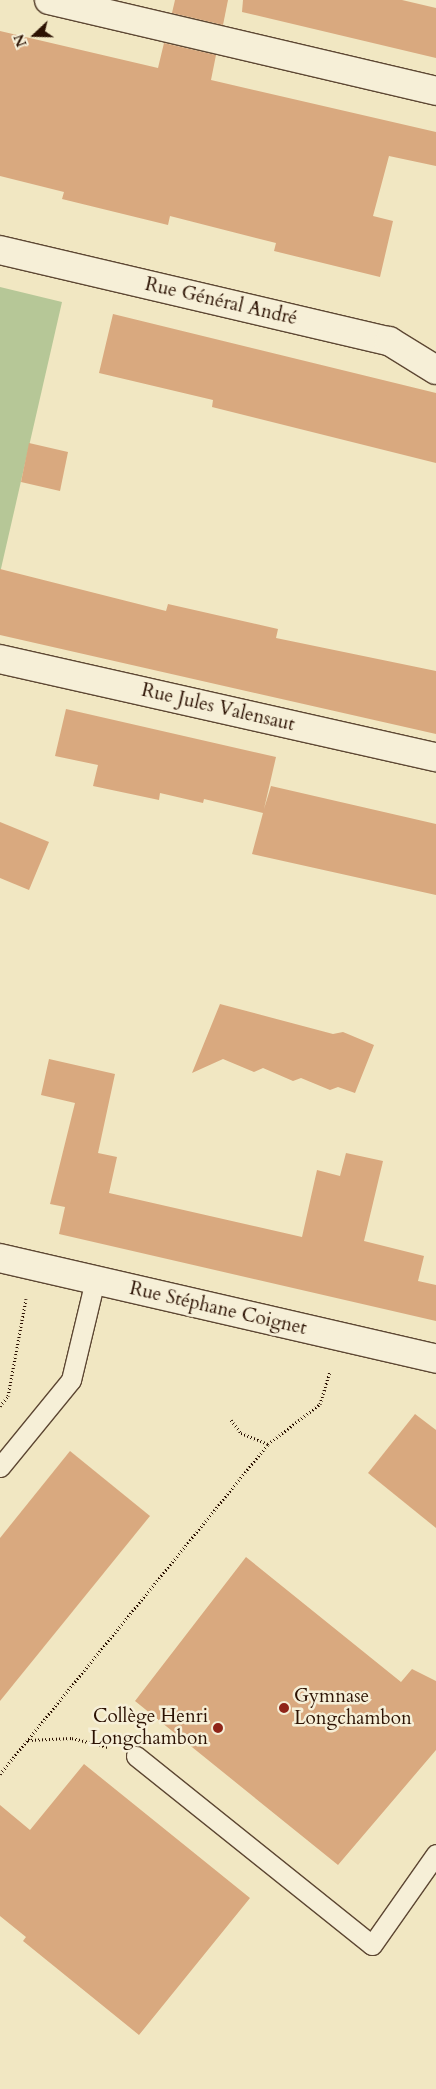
<!DOCTYPE html>
<html>
<head>
<meta charset="utf-8">
<style>
	body { margin:0 }
	#map { position:relative; width:436px; height:2089px; overflow:hidden; background:#f1e7c2; font-family:Cardo,serif }
	div>[style] { position:absolute }
	.green>* { inset:0; background:#b6c797 }
	.building>* { inset:0; background:#d9a97f }
	.path>* { height:3px; margin-top:-1.5px; transform-origin:0; background:repeating-linear-gradient(90deg,#2c1203 0 1px,transparent 0 3.5px) }
	.roads { filter:drop-shadow(1px 0 #5d4733) drop-shadow(-1px 0 #5d4733) drop-shadow(0 1px #5d4733) drop-shadow(0 -1px #5d4733) }
	.lane>* { height:19px; margin:-9.5px; padding:0 9.5px; transform-origin:9.5px; border-radius:9.5px; background:#f6efd7 }
	.street>* { height:28px; margin:-14px; padding:0 14px; transform-origin:14px; border-radius:14px; background:#f6efd7 }
	.dots>* { width:14px; height:14px; translate:-50% -50%; box-sizing:border-box; border:2px solid #f6efd7; border-radius:50% }
	span { translate:-50% -50%; white-space:nowrap; text-align:center; line-height:1.15; -webkit-text-stroke:5px #f6efd7; paint-order:stroke }
	.street-label { font-size:19px; color:#2c1203 }
	.poi-label { font-size:19px; color:#2c1203 }
	.left { translate:0 -50%; text-align:left }
	.right { translate:-100% -50%; text-align:right }
	.north { position:absolute; left:10px; top:10px; width:50px; height:50px; -webkit-text-stroke:4px #f6efd7; paint-order:stroke; rotate:249deg; font-size:14px; font-weight:700; line-height:20px; text-align:center; color:#2c1203 }
	.north::after { content:''; display:block; margin:auto; width:18px; height:22px; background:#2c1203; clip-path:polygon(50% 0,100% 100%,50% 72%,0 100%) }
</style>
</head>
<body>
<div id="map">
	<div class="green">
		<div style="clip-path:polygon(0 287px,62px 302px,0 573px)"></div>
	</div>
	<div class="building">
		<div style="clip-path:polygon(175px 0,228px 0,223px 25px,172px 13px)"></div>
		<div style="clip-path:polygon(243px 0,402px 0,436px 8px,436px 58px,242px 12px)"></div>
		<div style="clip-path:polygon(0 31px,158px 68px,164px 43px,216px 55px,211px 80px,436px 132px,436px 166px,389px 156px,373px 216px,393px 221px,380px 277px,274px 251px,276px 243px,170px 216px,168px 225px,62px 199px,64px 192px,0 176px)"></div>
		<div style="clip-path:polygon(113px 314px,436px 393px,436px 463px,212px 407px,213px 400px,99px 373px)"></div>
		<div style="clip-path:polygon(29px 443px,68px 452px,60px 491px,21px 482px)"></div>
		<div style="clip-path:polygon(0 569px,166px 611px,168px 604px,278px 629px,276px 638px,436px 671px,436px 734px,0 635px)"></div>
		<div style="clip-path:polygon(66px 709px,276px 757px,264px 809px,271px 786px,436px 824px,436px 895px,252px 854px,263px 813px,204px 799px,203px 803px,160px 793px,159px 800px,93px 786px,98px 765px,55px 756px)"></div>
		<div style="clip-path:polygon(0 822px,49px 842px,29px 890px,0 878px)"></div>
		<div style="clip-path:polygon(220px 1004px,333px 1034px,343px 1032px,374px 1045px,355px 1093px,338px 1087px,330px 1090px,301px 1078px,293px 1081px,263px 1068px,254px 1072px,223px 1059px,192px 1073px)"></div>
		<div style="clip-path:polygon(49px 1059px,115px 1074px,98px 1153px,117px 1157px,109px 1193px,302px 1237px,317px 1170px,340px 1176px,346px 1153px,383px 1161px,364px 1241px,424px 1256px,418px 1281px,436px 1285px,436px 1321px,59px 1234px,65px 1207px,50px 1204px,75px 1103px,41px 1095px)"></div>
		<div style="clip-path:polygon(415px 1414px,436px 1430px,436px 1528px,368px 1473px)"></div>
		<div style="clip-path:polygon(70px 1451px,150px 1516px,0 1701px,0 1538px)"></div>
		<div style="clip-path:polygon(246px 1557px,401px 1682px,412px 1669px,436px 1681px,436px 1750px,338px 1865px,135px 1701px)"></div>
		<div style="clip-path:polygon(84px 1764px,250px 1898px,139px 2035px,23px 1941px,26px 1937px,0 1916px,0 1805px,30px 1830px)"></div>
	</div>
	<div class="path">
		<div style="left:0;top:1406px;width:13px;rotate:-51deg"></div>
		<div style="left:8px;top:1396px;width:99px;rotate:-79.5deg"></div>
		<div style="left:231px;top:1420px;width:16px;rotate:52deg"></div>
		<div style="left:241px;top:1433px;width:29px;rotate:22deg"></div>
		<div style="left:28px;top:1740px;width:44px;rotate:-2.6deg"></div>
		<div style="left:72px;top:1738px;width:37px;rotate:14deg"></div>
		<div style="left:0;top:1774px;width:425px;rotate:-50.9deg"></div>
		<div style="left:268px;top:1444px;width:66px;rotate:-37.6deg"></div>
		<div style="left:320px;top:1404px;width:34px;rotate:-73deg"></div>
	</div>
	<div class="roads">
		<div class="lane">
			<div style="left:0;top:1467px;width:112px;rotate:-50.8deg"></div>
			<div style="left:71px;top:1380px;width:103px;rotate:-76.5deg"></div>
			<div style="left:136px;top:1756px;width:302px;rotate:38.7deg"></div>
			<div style="left:372px;top:1945px;width:111px;rotate:-54.9deg"></div>
		</div>
		<div class="street">
			<div style="left:49px;top:0;width:398px;rotate:13.2deg"></div>
			<div style="left:0;top:250px;width:400px;rotate:13.2deg"></div>
			<div style="left:389px;top:341px;width:55px;rotate:31.7deg"></div>
			<div style="left:0;top:659px;width:447px;rotate:12.7deg"></div>
			<div style="left:0;top:1258px;width:448px;rotate:13deg"></div>
		</div>
	</div>
	<div class="dots">
		<div style="left:284px;top:1708px;background:#8f2418"></div>
		<div style="left:218px;top:1728px;background:#8f2418"></div>
	</div>
	<div class="street-label">
		<span style="left:221px;top:302px;rotate:13deg">Rue Général André</span>
		<span style="left:218px;top:708px;rotate:13deg">Rue Jules Valensaut</span>
		<span style="left:218px;top:1309px;rotate:13deg">Rue Stéphane Coignet</span>
	</div>
	<div class="poi-label">
		<span class="left" style="left:294px;top:1708px">Gymnase<br>Longchambon</span>
		<span class="right" style="left:208px;top:1728px">Collège Henri<br>Longchambon</span>
	</div>
	<div class="north">N</div>
</div>
</body>
</html>
